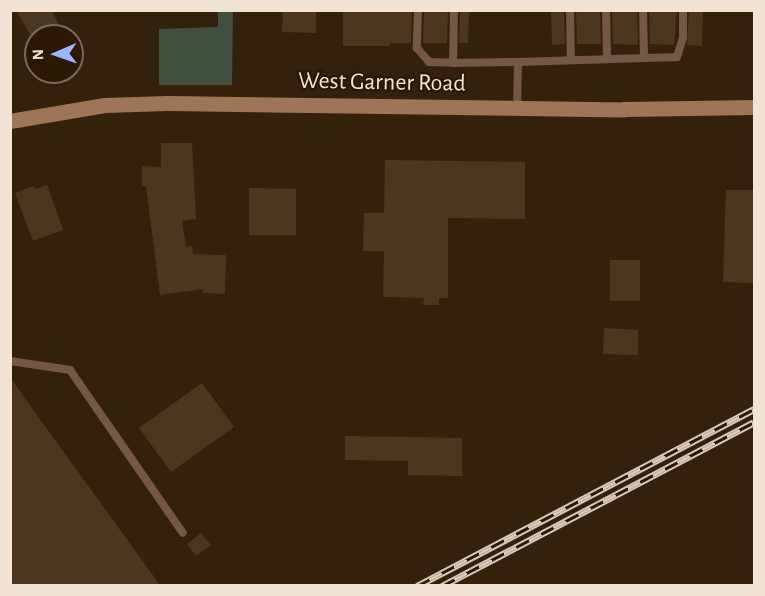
<!DOCTYPE html>
<html>
<head>
<meta charset="utf-8">
<style>
	body { margin:0 }
	#map { position:relative; width:765px; height:596px; overflow:hidden; background:#34210b; font-family:"Alegreya Sans",sans-serif }
	div>[style] { position:absolute }
	.green>* { inset:0; background:#414f3f }
	.building>* { inset:0; background:#4b3720 }
	.lane>* { height:8px; margin:-4px; padding:0 4px; transform-origin:4px; border-radius:4px; background:#745846 }
	.secondary>* { height:15px; margin:-7.5px; padding:0 7.5px; transform-origin:7.5px; border-radius:7.5px; background:#a07456 }
	.rail>* { height:7px; margin-top:-3.5px; transform-origin:0; background:repeating-linear-gradient(90deg,#2a1803 0 14px,#d7cabb 0 28px); box-sizing:border-box; border-block:2px solid #d7cabb }
	span { translate:-50% -50%; white-space:nowrap; text-align:center; line-height:1.15; -webkit-text-stroke:4.5px #2a1803; paint-order:stroke }
	.street-label { font-size:24px; color:#f1e4d7 }
	.frame { position:absolute; inset:0; border:12px solid #f1e4d7; pointer-events:none }
	.north { position:absolute; left:24px; top:24px; width:60px; height:60px; box-sizing:border-box; background:#2a1803; border:2px solid #7a6a58; border-radius:50%; rotate:268deg; font-size:16px; font-weight:700; line-height:24px; text-align:center; color:#f1e4d7 }
	.north::after { content:''; display:block; margin:auto; width:21px; height:27px; background:#9eb4fd; clip-path:polygon(50% 0,100% 100%,50% 72%,0 100%) }
</style>
</head>
<body>
<div id="map">
	<div class="green">
		<div style="clip-path:polygon(218px 11px,233px 11px,232px 85px,159px 85px,159px 29px,218px 27px)"></div>
	</div>
	<div class="building">
		<div style="clip-path:polygon(16px 10px,51px 10px,60px 27px,45px 36px,36px 36px,34px 42px)"></div>
		<div style="clip-path:polygon(283px 10px,316px 10px,316px 33px,282px 32px)"></div>
		<div style="clip-path:polygon(343px 10px,412px 10px,411px 43px,390px 43px,390px 46px,343px 46px)"></div>
		<div style="clip-path:polygon(424px 10px,448px 10px,447px 43px,423px 43px)"></div>
		<div style="clip-path:polygon(460px 10px,469px 10px,468px 43px,459px 43px)"></div>
		<div style="clip-path:polygon(551px 10px,564px 10px,565px 44px,552px 45px)"></div>
		<div style="clip-path:polygon(576px 10px,600px 10px,601px 44px,577px 44px)"></div>
		<div style="clip-path:polygon(612px 10px,637px 10px,638px 45px,613px 44px)"></div>
		<div style="clip-path:polygon(649px 10px,677px 10px,674px 45px,650px 44px)"></div>
		<div style="clip-path:polygon(689px 10px,703px 10px,702px 46px,687px 45px)"></div>
		<div style="clip-path:polygon(161px 143px,192px 143px,196px 219px,182px 221px,186px 247px,192px 246px,193px 254px,226px 255px,225px 294px,203px 293px,203px 289px,160px 295px,146px 186px,142px 186px,142px 166px,161px 167px)"></div>
		<div style="clip-path:polygon(385px 160px,525px 162px,525px 219px,448px 218px,448px 298px,439px 298px,439px 305px,423px 305px,424px 298px,383px 297px,384px 251px,363px 251px,364px 213px,384px 213px)"></div>
		<div style="clip-path:polygon(47px 185px,63px 230px,33px 241px,15px 193px,34px 186px,35px 189px)"></div>
		<div style="clip-path:polygon(249px 188px,296px 189px,296px 235px,249px 235px)"></div>
		<div style="clip-path:polygon(726px 190px,754px 190px,754px 283px,723px 282px)"></div>
		<div style="clip-path:polygon(610px 260px,640px 260px,640px 301px,610px 301px)"></div>
		<div style="clip-path:polygon(604px 328px,638px 330px,638px 355px,603px 354px)"></div>
		<div style="clip-path:polygon(10px 377px,29px 404px,160px 585px,10px 585px)"></div>
		<div style="clip-path:polygon(202px 383px,234px 427px,171px 472px,139px 428px)"></div>
		<div style="clip-path:polygon(345px 436px,462px 438px,462px 476px,408px 475px,408px 461px,345px 460px)"></div>
		<div style="clip-path:polygon(201px 533px,211px 545px,196px 556px,187px 544px)"></div>
	</div>
	<div class="lane">
		<div style="left:418px;top:10px;width:38px;rotate:92deg"></div>
		<div style="left:417px;top:48px;width:18px;rotate:49deg"></div>
		<div style="left:429px;top:62px;width:24px;rotate:2deg"></div>
		<div style="left:453px;top:63px;width:53px;rotate:-88.9deg"></div>
		<div style="left:570px;top:10px;width:50px;rotate:88.9deg"></div>
		<div style="left:606px;top:10px;width:49px;rotate:88.8deg"></div>
		<div style="left:643px;top:10px;width:48px;rotate:88.8deg"></div>
		<div style="left:453px;top:63px;width:65px;rotate:-0.9deg"></div>
		<div style="left:517px;top:107px;width:45px;rotate:-88.7deg"></div>
		<div style="left:518px;top:62px;width:159px;rotate:-1.8deg"></div>
		<div style="left:677px;top:57px;width:21px;rotate:-73deg"></div>
		<div style="left:683px;top:37px;width:27px;rotate:-90deg"></div>
		<div style="left:10px;top:361px;width:61px;rotate:8.5deg"></div>
		<div style="left:70px;top:370px;width:198px;rotate:55.3deg"></div>
	</div>
	<div class="secondary">
		<div style="left:10px;top:121px;width:96px;rotate:-9.6deg"></div>
		<div style="left:105px;top:105px;width:62px;rotate:-1.8deg"></div>
		<div style="left:167px;top:103px;width:457px;rotate:0.8deg"></div>
		<div style="left:624px;top:109px;width:130px;rotate:-0.9deg"></div>
	</div>
	<div class="rail">
		<div style="left:417px;top:586px;width:381px;rotate:-27.7deg"></div>
		<div style="left:442px;top:586px;width:352px;rotate:-27.7deg"></div>
	</div>
	<div class="street-label">
		<span style="left:382px;top:83px;rotate:1deg">West Garner Road</span>
	</div>
	<div class="frame"></div>
	<div class="north">N</div>
</div>
</body>
</html>
